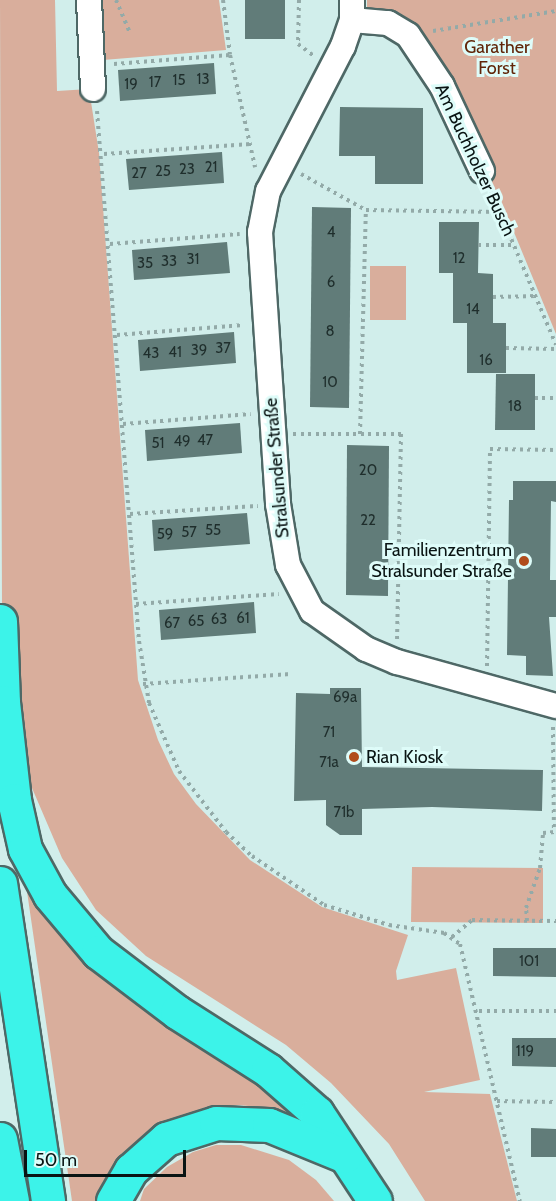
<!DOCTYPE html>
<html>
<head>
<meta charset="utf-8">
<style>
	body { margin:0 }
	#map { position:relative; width:556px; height:1201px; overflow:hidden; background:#d1eeeb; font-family:Cabin,sans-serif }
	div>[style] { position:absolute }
	.green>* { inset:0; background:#d9ae9c }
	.building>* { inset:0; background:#617c79 }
	.path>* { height:4px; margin-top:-2px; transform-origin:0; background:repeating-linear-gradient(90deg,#93aaa8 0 3px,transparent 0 7.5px) }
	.roads { filter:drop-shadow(2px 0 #4e6866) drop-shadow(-2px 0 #4e6866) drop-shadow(0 2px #4e6866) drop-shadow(0 -2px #4e6866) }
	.minor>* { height:24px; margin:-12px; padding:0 12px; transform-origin:12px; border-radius:12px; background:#fff }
	.highway>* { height:33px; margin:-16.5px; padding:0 16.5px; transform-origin:16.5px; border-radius:16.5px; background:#3cf3e9 }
	.dots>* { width:16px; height:16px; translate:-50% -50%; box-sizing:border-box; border:3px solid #defcf9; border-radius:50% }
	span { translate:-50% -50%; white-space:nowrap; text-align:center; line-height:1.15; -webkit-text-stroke:6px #defcf9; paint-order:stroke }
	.number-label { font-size:15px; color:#1f2e2c }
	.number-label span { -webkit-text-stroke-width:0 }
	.park-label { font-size:18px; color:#602508 }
	.street-label { font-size:18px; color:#091413 }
	.poi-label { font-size:18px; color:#091413 }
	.right { translate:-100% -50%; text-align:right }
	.left { translate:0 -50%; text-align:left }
	.scale { position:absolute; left:24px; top:1150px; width:162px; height:27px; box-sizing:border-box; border:3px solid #091413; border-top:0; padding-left:8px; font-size:18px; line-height:21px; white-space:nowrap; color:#091413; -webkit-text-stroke:4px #defcf9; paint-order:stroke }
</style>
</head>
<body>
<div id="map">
	<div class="green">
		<div style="clip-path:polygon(0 0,55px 0,57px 91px,89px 89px,99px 153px,138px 680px,158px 740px,174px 774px,196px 804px,250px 860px,322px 907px,408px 935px,396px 971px,397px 980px,456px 968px,480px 1080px,424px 1092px,490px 1094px,517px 1201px,425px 1201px,389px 1144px,331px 1083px,286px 1045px,146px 956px,96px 910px,62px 858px,29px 781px,8px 704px,2px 612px)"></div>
		<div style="clip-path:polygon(101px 0,219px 0,226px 50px,103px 60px)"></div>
		<div style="clip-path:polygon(367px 0,556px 0,556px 334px,506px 213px,446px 87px,367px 13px)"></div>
		<div style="clip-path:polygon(370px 266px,406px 266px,406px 320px,370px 320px)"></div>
		<div style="clip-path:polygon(23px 864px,261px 1079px,331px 1145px,278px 1109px,238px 1105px,208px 1109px,168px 1123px,134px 1144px,103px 1201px,72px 1201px)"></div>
		<div style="clip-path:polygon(412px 867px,543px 868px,543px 923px,411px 922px)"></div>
		<div style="clip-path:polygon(216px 1145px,241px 1145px,289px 1160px,316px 1180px,334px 1201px,140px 1201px,144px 1189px,167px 1167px,193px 1152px)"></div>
	</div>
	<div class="building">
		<div style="clip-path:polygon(245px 0,285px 0,285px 39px,245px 39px)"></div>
		<div style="clip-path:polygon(214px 63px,216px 94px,120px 101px,118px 70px)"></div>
		<div style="clip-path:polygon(340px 107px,423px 108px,423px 184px,375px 184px,375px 156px,339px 156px)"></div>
		<div style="clip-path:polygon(222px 152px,224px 183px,129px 190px,126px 159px)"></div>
		<div style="clip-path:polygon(312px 207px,351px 208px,349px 408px,310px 407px)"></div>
		<div style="clip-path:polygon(439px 222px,479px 222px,478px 273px,493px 274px,493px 323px,506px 323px,506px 373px,467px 373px,467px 323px,453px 323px,453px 273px,439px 273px)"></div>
		<div style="clip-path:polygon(227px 242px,230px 273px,134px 280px,132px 250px)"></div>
		<div style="clip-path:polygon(234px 332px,236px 363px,140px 371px,138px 340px)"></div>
		<div style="clip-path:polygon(496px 374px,535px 374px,535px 430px,495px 430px)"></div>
		<div style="clip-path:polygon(240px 423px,242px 453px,147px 461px,145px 430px)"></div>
		<div style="clip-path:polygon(347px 445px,389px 446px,388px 596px,346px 595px)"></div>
		<div style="clip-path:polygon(513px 481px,556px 481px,556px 502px,551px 501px,550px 580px,556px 580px,556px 617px,549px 617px,553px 676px,526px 675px,526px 656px,507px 655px,509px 500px,513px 500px)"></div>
		<div style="clip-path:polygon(247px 513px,250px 544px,154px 551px,152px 520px)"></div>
		<div style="clip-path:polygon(254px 602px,256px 633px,161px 640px,159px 610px)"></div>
		<div style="clip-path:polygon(330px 688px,361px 688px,362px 767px,543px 770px,542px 811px,432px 807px,362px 809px,362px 835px,340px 835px,326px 825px,326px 800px,294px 801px,296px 693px,330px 694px)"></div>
		<div style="clip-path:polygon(493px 948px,556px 948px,556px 977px,493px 976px)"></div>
		<div style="clip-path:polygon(512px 1038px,556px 1038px,556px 1067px,512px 1066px)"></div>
		<div style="clip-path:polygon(531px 1128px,556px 1129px,556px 1157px,531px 1157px)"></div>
	</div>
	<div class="path">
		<div style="left:116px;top:0;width:36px;rotate:67deg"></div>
		<div style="left:223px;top:0;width:55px;rotate:82.7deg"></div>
		<div style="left:230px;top:55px;width:115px;rotate:77.4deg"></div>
		<div style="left:299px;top:0;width:44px;rotate:91.3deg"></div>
		<div style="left:298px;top:44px;width:21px;rotate:37deg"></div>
		<div style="left:433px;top:31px;width:125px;rotate:-9.2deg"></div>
		<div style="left:114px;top:64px;width:116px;rotate:-4.4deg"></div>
		<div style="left:97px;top:111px;width:532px;rotate:85.47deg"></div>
		<div style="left:139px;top:641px;width:63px;rotate:80.8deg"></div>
		<div style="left:149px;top:703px;width:74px;rotate:66.2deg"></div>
		<div style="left:179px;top:771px;width:77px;rotate:52.4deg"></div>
		<div style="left:226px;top:832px;width:35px;rotate:43deg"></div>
		<div style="left:252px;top:856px;width:87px;rotate:34.2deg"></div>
		<div style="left:324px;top:905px;width:68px;rotate:17.1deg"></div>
		<div style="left:389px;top:925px;width:56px;rotate:8.3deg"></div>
		<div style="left:444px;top:933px;width:19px;rotate:35deg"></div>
		<div style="left:460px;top:944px;width:264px;rotate:76.9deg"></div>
		<div style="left:104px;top:154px;width:147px;rotate:-3.9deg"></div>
		<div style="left:301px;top:174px;width:74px;rotate:29deg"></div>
		<div style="left:366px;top:210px;width:136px;rotate:0.8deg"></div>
		<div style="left:491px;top:191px;width:167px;rotate:67.1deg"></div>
		<div style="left:110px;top:244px;width:130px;rotate:-4.4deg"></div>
		<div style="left:478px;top:245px;width:37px"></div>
		<div style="left:493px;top:297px;width:43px;rotate:-1.3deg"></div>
		<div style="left:117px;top:335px;width:127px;rotate:-4.5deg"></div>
		<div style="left:506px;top:348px;width:50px;rotate:1.1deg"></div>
		<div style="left:535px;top:398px;width:21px"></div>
		<div style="left:123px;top:424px;width:128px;rotate:-4.5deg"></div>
		<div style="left:293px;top:434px;width:108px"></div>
		<div style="left:401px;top:434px;width:206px;rotate:91.1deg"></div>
		<div style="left:360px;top:434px;width:224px;rotate:-88.5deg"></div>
		<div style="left:130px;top:514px;width:128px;rotate:-3.6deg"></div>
		<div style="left:136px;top:604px;width:143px;rotate:-4deg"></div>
		<div style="left:487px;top:666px;width:217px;rotate:-89.2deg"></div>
		<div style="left:490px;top:449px;width:66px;rotate:0.9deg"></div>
		<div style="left:143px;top:684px;width:148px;rotate:-3.9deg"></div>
		<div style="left:553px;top:727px;width:105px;rotate:89.5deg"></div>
		<div style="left:527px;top:921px;width:13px;rotate:-94deg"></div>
		<div style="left:526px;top:908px;width:42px;rotate:-70.7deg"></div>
		<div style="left:540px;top:868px;width:35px;rotate:-85deg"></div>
		<div style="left:543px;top:833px;width:12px;rotate:-5deg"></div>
		<div style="left:452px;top:937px;width:26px;rotate:-40deg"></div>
		<div style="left:472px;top:920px;width:84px;rotate:0.7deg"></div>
		<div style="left:479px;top:1011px;width:77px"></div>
		<div style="left:497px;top:1101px;width:59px;rotate:1deg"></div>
	</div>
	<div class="roads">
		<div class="minor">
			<div style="left:89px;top:0;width:89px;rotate:87.4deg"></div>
			<div style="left:352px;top:0;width:20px;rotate:90deg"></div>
			<div style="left:352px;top:20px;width:28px;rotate:109deg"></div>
			<div style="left:343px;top:46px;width:163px;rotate:117.3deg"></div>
			<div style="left:268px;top:191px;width:42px;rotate:101deg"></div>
			<div style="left:260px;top:232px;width:273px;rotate:86.2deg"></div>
			<div style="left:278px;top:504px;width:62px;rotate:80.7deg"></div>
			<div style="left:288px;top:565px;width:52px;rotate:62.4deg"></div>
			<div style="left:312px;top:611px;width:66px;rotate:35.1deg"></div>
			<div style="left:366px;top:649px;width:34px;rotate:23deg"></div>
			<div style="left:397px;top:662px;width:165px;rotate:15.5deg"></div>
			<div style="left:352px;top:20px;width:36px;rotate:5deg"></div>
			<div style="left:388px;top:23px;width:23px;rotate:31deg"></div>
			<div style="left:408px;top:35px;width:61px;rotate:56.3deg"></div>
			<div style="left:442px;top:86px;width:94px;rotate:64.8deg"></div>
		</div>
		<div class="highway">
			<div style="left:0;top:621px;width:81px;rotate:87.9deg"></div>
			<div style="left:3px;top:702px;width:99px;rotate:83.6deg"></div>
			<div style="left:14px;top:800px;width:50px;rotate:77.3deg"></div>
			<div style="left:25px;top:849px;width:52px;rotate:61.5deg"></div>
			<div style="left:50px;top:895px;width:75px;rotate:49.9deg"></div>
			<div style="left:98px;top:952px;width:99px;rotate:37.2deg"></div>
			<div style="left:177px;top:1012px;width:108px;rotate:32.5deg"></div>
			<div style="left:268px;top:1070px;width:65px;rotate:41.3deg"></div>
			<div style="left:317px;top:1113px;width:105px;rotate:56.6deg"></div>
			<div style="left:0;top:883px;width:322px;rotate:81.4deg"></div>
			<div style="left:0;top:1139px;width:63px;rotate:79deg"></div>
			<div style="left:113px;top:1201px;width:36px;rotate:-60deg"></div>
			<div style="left:131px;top:1170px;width:47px;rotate:-41.5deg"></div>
			<div style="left:166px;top:1139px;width:52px;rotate:-17.7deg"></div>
			<div style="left:216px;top:1123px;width:53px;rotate:2.2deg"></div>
			<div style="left:269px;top:1125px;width:82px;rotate:22.2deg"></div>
		</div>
	</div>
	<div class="dots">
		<div style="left:524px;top:561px;background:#b14d1c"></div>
		<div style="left:354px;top:757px;background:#b14d1c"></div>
	</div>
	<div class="number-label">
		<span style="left:203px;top:80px">13</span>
		<span style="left:179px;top:81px">15</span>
		<span style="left:155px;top:83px">17</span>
		<span style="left:131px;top:85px">19</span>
		<span style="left:211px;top:168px">21</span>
		<span style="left:187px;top:170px">23</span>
		<span style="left:163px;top:172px">25</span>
		<span style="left:139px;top:174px">27</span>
		<span style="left:331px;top:233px">4</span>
		<span style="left:459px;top:259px">12</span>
		<span style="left:193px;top:260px">31</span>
		<span style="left:169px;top:262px">33</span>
		<span style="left:145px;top:264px">35</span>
		<span style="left:331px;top:283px">6</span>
		<span style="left:473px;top:310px">14</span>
		<span style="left:330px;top:332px">8</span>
		<span style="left:223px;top:349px">37</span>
		<span style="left:199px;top:351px">39</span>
		<span style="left:175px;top:353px">41</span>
		<span style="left:151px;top:354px">43</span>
		<span style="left:486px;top:361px">16</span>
		<span style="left:330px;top:383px">10</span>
		<span style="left:515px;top:407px">18</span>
		<span style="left:205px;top:441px">47</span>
		<span style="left:182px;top:442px">49</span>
		<span style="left:158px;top:444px">51</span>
		<span style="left:368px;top:471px">20</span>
		<span style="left:368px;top:521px">22</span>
		<span style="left:213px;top:531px">55</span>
		<span style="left:189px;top:533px">57</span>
		<span style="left:165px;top:535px">59</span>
		<span style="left:243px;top:619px">61</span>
		<span style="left:219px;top:620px">63</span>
		<span style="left:196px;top:622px">65</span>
		<span style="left:172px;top:624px">67</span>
		<span style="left:345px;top:698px">69a</span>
		<span style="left:329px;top:733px">71</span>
		<span style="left:329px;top:763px">71a</span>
		<span style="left:344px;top:813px">71b</span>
		<span style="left:529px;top:962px">101</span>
		<span style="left:525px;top:1052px">119</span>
	</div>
	<div class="park-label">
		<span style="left:497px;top:58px">Garather<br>Forst</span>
	</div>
	<div class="street-label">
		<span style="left:475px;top:160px;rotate:65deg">Am Buchholzer Busch</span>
		<span style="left:277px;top:468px;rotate:-95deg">Stralsunder Straße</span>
	</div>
	<div class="poi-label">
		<span class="right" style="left:512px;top:561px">Familienzentrum<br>Stralsunder Straße</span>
		<span class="left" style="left:366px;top:757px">Rian Kiosk</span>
	</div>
	<div class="scale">50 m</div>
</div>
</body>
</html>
